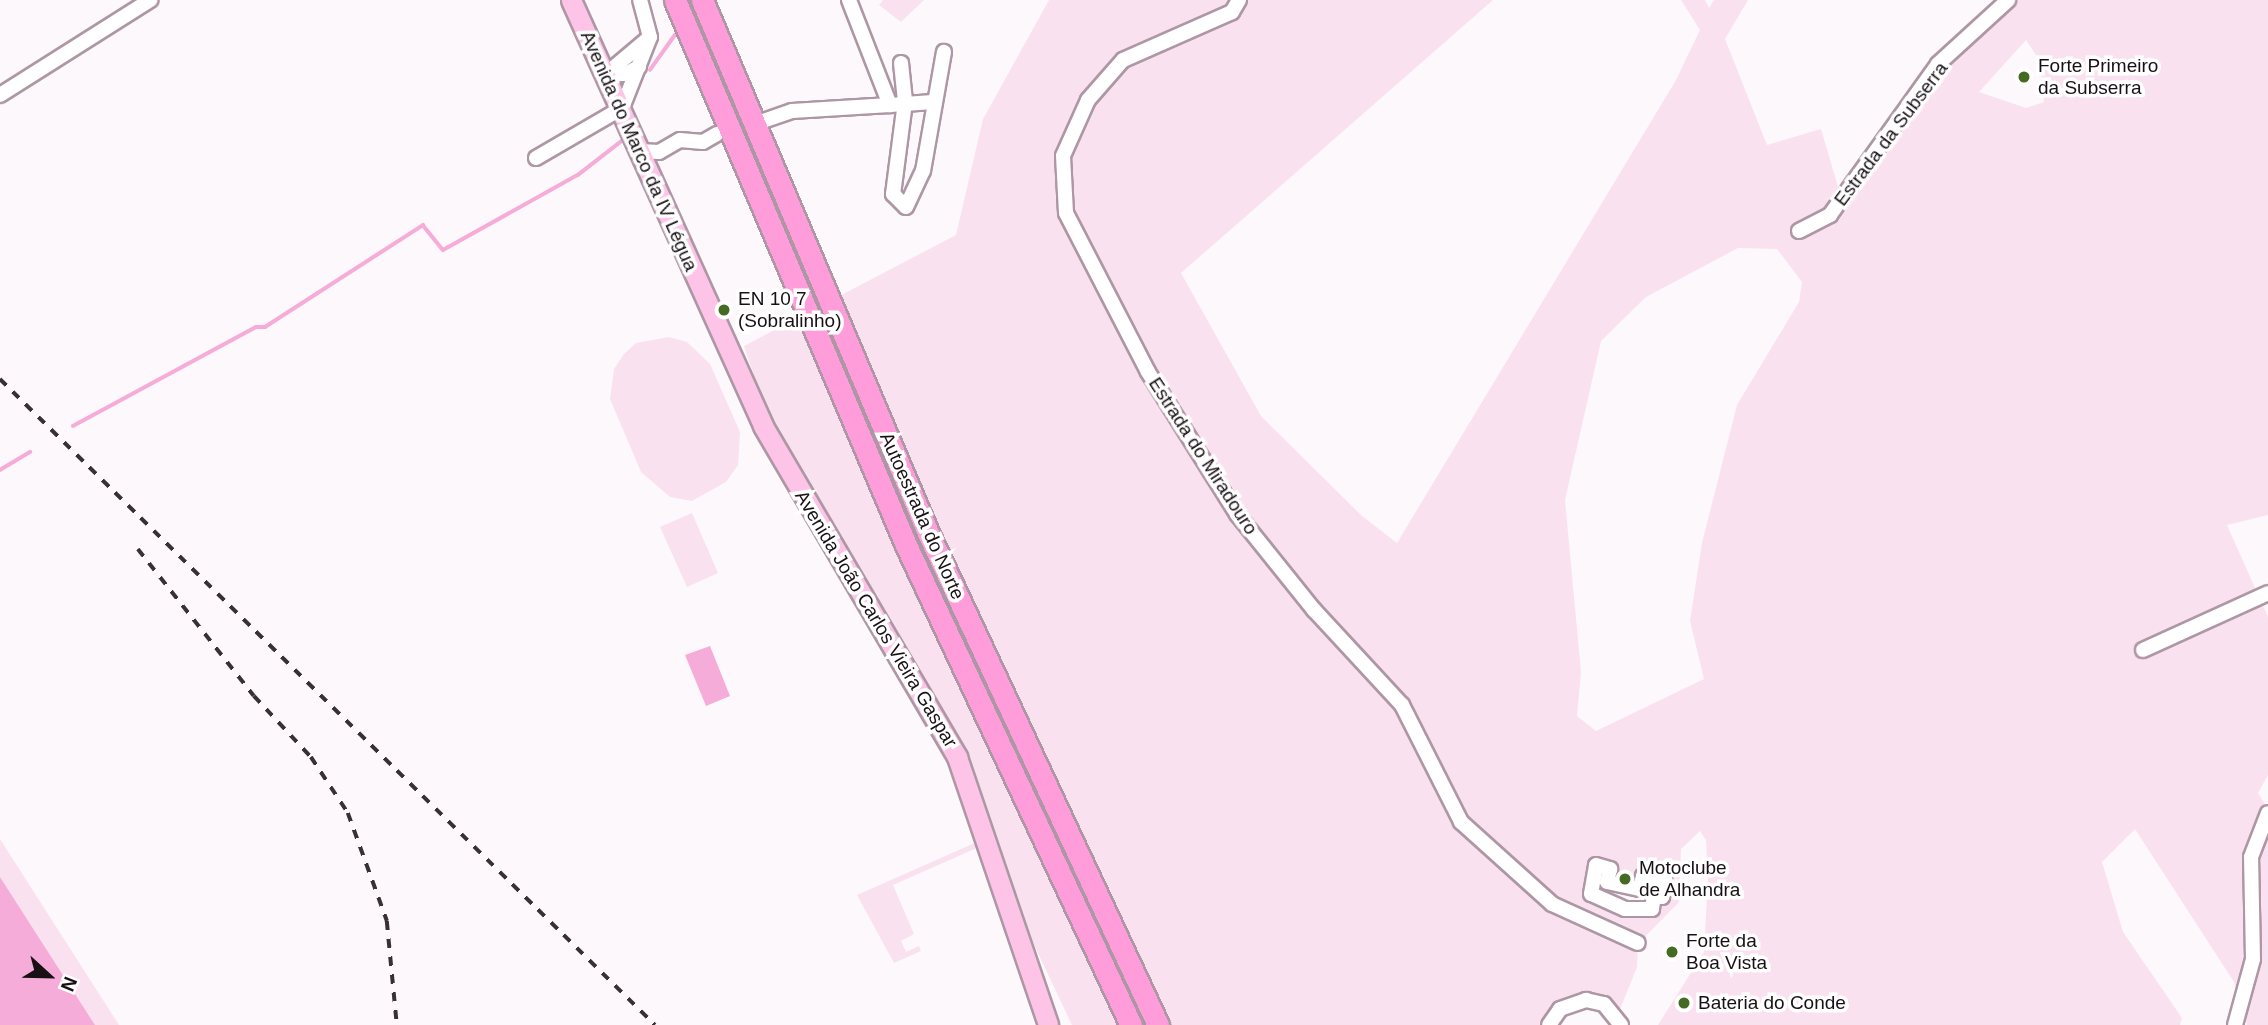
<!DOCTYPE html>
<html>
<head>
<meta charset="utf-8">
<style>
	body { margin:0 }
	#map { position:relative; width:2268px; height:1025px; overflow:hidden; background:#fdf8fb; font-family:Arial,sans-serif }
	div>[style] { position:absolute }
	.green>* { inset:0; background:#fae1ef }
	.water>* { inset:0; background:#f6acd9 }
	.stream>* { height:3.5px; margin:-1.75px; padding:0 1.75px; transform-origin:1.75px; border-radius:1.75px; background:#f6acd9 }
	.roads { filter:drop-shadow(2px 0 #ae97a4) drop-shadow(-2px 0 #ae97a4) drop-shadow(0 2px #ae97a4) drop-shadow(0 -2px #ae97a4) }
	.minor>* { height:14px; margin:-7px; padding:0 7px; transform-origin:7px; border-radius:7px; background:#fff }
	.major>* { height:19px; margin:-9.5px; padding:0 9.5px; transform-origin:9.5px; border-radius:9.5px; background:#fec4e8 }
	.highway>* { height:21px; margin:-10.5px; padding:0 10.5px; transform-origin:10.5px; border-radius:10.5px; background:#fe9dd9 }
	.rail>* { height:3.5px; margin-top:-1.75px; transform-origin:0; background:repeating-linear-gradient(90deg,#383035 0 9px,transparent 0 18px) }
	.dots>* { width:19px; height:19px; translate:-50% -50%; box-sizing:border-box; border:4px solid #fff; border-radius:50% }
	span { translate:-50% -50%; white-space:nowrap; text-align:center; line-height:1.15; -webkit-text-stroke:7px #fff; paint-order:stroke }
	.poi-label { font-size:19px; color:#181015 }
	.left { translate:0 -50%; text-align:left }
	.street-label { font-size:19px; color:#181015 }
	.north { position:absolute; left:14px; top:941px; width:70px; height:70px; -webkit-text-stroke:5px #fff; paint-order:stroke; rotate:112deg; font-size:19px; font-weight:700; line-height:28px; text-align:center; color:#181015 }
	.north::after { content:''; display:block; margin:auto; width:24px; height:32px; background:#181015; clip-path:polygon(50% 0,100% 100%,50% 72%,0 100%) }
</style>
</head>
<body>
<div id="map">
	<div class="green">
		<div style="clip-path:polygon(883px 0,924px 0,901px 22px,879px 5px)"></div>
		<div style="clip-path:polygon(evenodd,1049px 0,1493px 0,1181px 273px,1261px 416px,1362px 516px,1397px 543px,1676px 80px,1700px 30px,1681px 0,1705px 0,1709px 8px,1714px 0,1748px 0,1725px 39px,1767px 145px,1821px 129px,1839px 190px,1911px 89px,1994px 0,2268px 0,2268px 515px,2227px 525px,2268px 617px,2268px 775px,2258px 793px,2268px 809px,2268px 1025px,2247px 1025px,2234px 982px,2135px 829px,2102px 862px,2123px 932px,2182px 1018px,2180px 1025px,1658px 1025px,1704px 952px,1708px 877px,1706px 840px,1700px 831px,1681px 849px,1679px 902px,1638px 944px,1637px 967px,1617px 1017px,1586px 1000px,1549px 1025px,1072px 1025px,921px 706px,777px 444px,744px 346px,956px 235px,983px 119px,1049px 0,2026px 40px,2040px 61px,2044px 102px,2026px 108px,1979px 92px,2026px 40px,1049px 0,1738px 248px,1777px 249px,1802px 282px,1799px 302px,1737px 405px,1702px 543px,1690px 621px,1704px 679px,1596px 731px,1577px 716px,1581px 672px,1565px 500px,1601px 341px,1646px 297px,1738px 248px,1049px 0,1596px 865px,1607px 882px,1640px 889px,1643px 876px,1663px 881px,1652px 908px,1591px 894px,1596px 865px)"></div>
		<div style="clip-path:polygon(669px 337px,687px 342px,710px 364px,740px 432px,738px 465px,726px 482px,692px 501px,670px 497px,641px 472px,610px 399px,614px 369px,624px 354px,636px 343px)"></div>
		<div style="clip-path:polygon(692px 513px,718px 573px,687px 587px,660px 527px)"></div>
		<div style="clip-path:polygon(0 839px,119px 1025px,95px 1025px,0 877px)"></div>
		<div style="clip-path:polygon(977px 842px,979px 847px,893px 885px,914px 934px,901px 941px,906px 952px,919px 946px,921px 951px,894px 963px,857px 895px)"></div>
	</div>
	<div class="water">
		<div style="clip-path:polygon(710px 646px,730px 696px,706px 706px,685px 655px)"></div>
		<div style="clip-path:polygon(0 877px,95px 1025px,0 1025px)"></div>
	</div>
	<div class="stream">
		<div style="left:650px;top:70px;width:43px;rotate:-54.5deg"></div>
		<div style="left:73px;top:426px;width:208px;rotate:-28.4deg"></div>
		<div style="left:256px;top:327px;width:9px"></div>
		<div style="left:265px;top:327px;width:188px;rotate:-32.8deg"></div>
		<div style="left:423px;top:225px;width:32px;rotate:51deg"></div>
		<div style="left:443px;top:250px;width:154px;rotate:-29.1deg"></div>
		<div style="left:578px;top:175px;width:57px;rotate:-37.9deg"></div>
		<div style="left:0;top:470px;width:35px;rotate:-31deg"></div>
	</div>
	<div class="roads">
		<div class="minor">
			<div style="left:849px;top:0;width:113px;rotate:68.7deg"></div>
			<div style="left:890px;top:105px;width:43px;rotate:-4deg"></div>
			<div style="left:1239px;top:0;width:14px;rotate:120deg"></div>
			<div style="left:1232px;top:12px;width:119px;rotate:156.2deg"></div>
			<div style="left:1123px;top:60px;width:53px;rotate:131.2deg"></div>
			<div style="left:1088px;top:100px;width:61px;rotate:114.1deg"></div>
			<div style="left:1063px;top:156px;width:57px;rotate:87deg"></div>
			<div style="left:1066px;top:213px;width:179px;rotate:62.7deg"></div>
			<div style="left:1148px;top:372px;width:168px;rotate:57.9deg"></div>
			<div style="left:1237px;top:514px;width:123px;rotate:51.3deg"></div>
			<div style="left:1314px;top:610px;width:129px;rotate:47.2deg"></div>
			<div style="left:1402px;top:705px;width:131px;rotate:63.2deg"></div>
			<div style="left:1461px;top:822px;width:122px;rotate:42deg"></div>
			<div style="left:1552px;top:904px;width:94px;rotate:24.4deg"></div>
			<div style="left:901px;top:63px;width:39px;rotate:84deg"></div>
			<div style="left:905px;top:102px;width:93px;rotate:97.4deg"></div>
			<div style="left:893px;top:194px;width:18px;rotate:45deg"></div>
			<div style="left:906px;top:207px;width:40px;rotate:-65deg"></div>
			<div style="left:923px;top:171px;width:121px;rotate:-80deg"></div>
			<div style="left:639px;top:67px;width:15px;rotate:152deg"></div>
			<div style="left:626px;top:74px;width:20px;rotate:180deg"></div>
			<div style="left:606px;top:74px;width:57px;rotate:-40.1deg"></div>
			<div style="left:0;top:95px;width:178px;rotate:-32.3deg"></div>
			<div style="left:763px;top:121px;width:31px;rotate:-19deg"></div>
			<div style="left:792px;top:111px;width:98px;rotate:-3.5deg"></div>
			<div style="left:640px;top:151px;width:19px;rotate:3deg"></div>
			<div style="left:659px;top:152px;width:24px;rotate:-30deg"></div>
			<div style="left:680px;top:140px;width:23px;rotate:5deg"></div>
			<div style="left:703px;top:142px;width:16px;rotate:-30deg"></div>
			<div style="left:536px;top:158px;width:99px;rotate:-30.2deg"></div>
			<div style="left:622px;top:108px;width:76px;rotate:-68.5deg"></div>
			<div style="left:650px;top:37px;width:38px;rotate:-105deg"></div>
			<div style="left:1799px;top:231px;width:35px;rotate:-27deg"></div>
			<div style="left:1830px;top:215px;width:186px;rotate:-54.4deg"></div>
			<div style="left:1938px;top:64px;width:95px;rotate:-42.4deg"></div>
			<div style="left:2143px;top:650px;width:137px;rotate:-24.5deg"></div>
			<div style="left:1596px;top:865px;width:15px;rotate:16deg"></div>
			<div style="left:1610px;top:869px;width:13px;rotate:103deg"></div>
			<div style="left:1607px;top:882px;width:34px;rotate:12deg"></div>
			<div style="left:1640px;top:889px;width:13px;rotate:-77deg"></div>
			<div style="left:1643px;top:876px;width:22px;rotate:13deg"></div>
			<div style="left:1664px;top:881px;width:16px;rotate:97deg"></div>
			<div style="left:1662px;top:897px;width:8px;rotate:-173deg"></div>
			<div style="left:1654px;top:896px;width:13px;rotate:99deg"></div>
			<div style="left:1652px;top:909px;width:27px;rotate:180deg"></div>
			<div style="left:1625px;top:909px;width:37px;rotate:-156deg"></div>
			<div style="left:1591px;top:894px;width:29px;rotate:-80deg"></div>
			<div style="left:1549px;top:1025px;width:19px;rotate:-55deg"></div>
			<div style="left:1560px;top:1009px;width:28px;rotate:-19deg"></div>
			<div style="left:1586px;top:1000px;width:18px;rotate:13deg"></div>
			<div style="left:1604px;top:1004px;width:27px;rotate:51deg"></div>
			<div style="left:2235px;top:1025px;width:68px;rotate:-74.7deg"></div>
			<div style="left:2253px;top:959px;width:102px;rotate:-91.1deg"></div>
			<div style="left:2251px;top:857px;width:47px;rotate:-68.9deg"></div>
		</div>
		<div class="major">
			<div style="left:571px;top:0;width:467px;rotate:65.7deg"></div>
			<div style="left:763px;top:426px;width:384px;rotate:59.6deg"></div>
			<div style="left:957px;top:757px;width:283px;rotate:71.2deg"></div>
		</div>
		<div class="highway">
			<div style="left:675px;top:0;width:592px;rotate:67.03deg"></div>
			<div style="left:906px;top:545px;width:530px;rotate:64.89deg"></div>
			<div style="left:702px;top:0;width:581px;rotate:67.01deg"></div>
			<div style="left:929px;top:535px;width:541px;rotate:64.95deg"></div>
		</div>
	</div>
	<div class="rail">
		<div style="left:0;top:379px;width:920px;rotate:44.6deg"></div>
		<div style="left:138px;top:549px;width:187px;rotate:51.7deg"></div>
		<div style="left:254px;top:696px;width:83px;rotate:46.9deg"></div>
		<div style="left:311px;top:757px;width:67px;rotate:56.5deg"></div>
		<div style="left:348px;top:813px;width:115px;rotate:70.1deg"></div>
		<div style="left:387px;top:921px;width:104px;rotate:84.5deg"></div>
	</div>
	<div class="dots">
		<div style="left:2024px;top:77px;background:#456a23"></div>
		<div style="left:724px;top:310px;background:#456a23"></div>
		<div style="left:1625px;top:879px;background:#456a23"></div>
		<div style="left:1672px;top:952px;background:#456a23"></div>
		<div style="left:1684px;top:1003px;background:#456a23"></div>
	</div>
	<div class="poi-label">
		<span class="left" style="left:2038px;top:77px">Forte Primeiro<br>da Subserra</span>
		<span class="left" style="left:738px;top:310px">EN 10 7<br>(Sobralinho)</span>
		<span class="left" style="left:1639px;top:879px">Motoclube<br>de Alhandra</span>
		<span class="left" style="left:1686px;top:952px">Forte da<br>Boa Vista</span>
		<span class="left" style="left:1698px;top:1003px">Bateria do Conde</span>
	</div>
	<div class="street-label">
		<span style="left:1891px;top:134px;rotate:-53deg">Estrada da Subserra</span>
		<span style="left:639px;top:151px;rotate:66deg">Avenida do Marco da IV Légua</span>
		<span style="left:1203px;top:456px;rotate:57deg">Estrada do Miradouro</span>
		<span style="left:922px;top:516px;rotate:66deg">Autoestrada do Norte</span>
		<span style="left:876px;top:619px;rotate:59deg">Avenida João Carlos Vieira Gaspar</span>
	</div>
	<div class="north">N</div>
</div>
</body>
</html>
